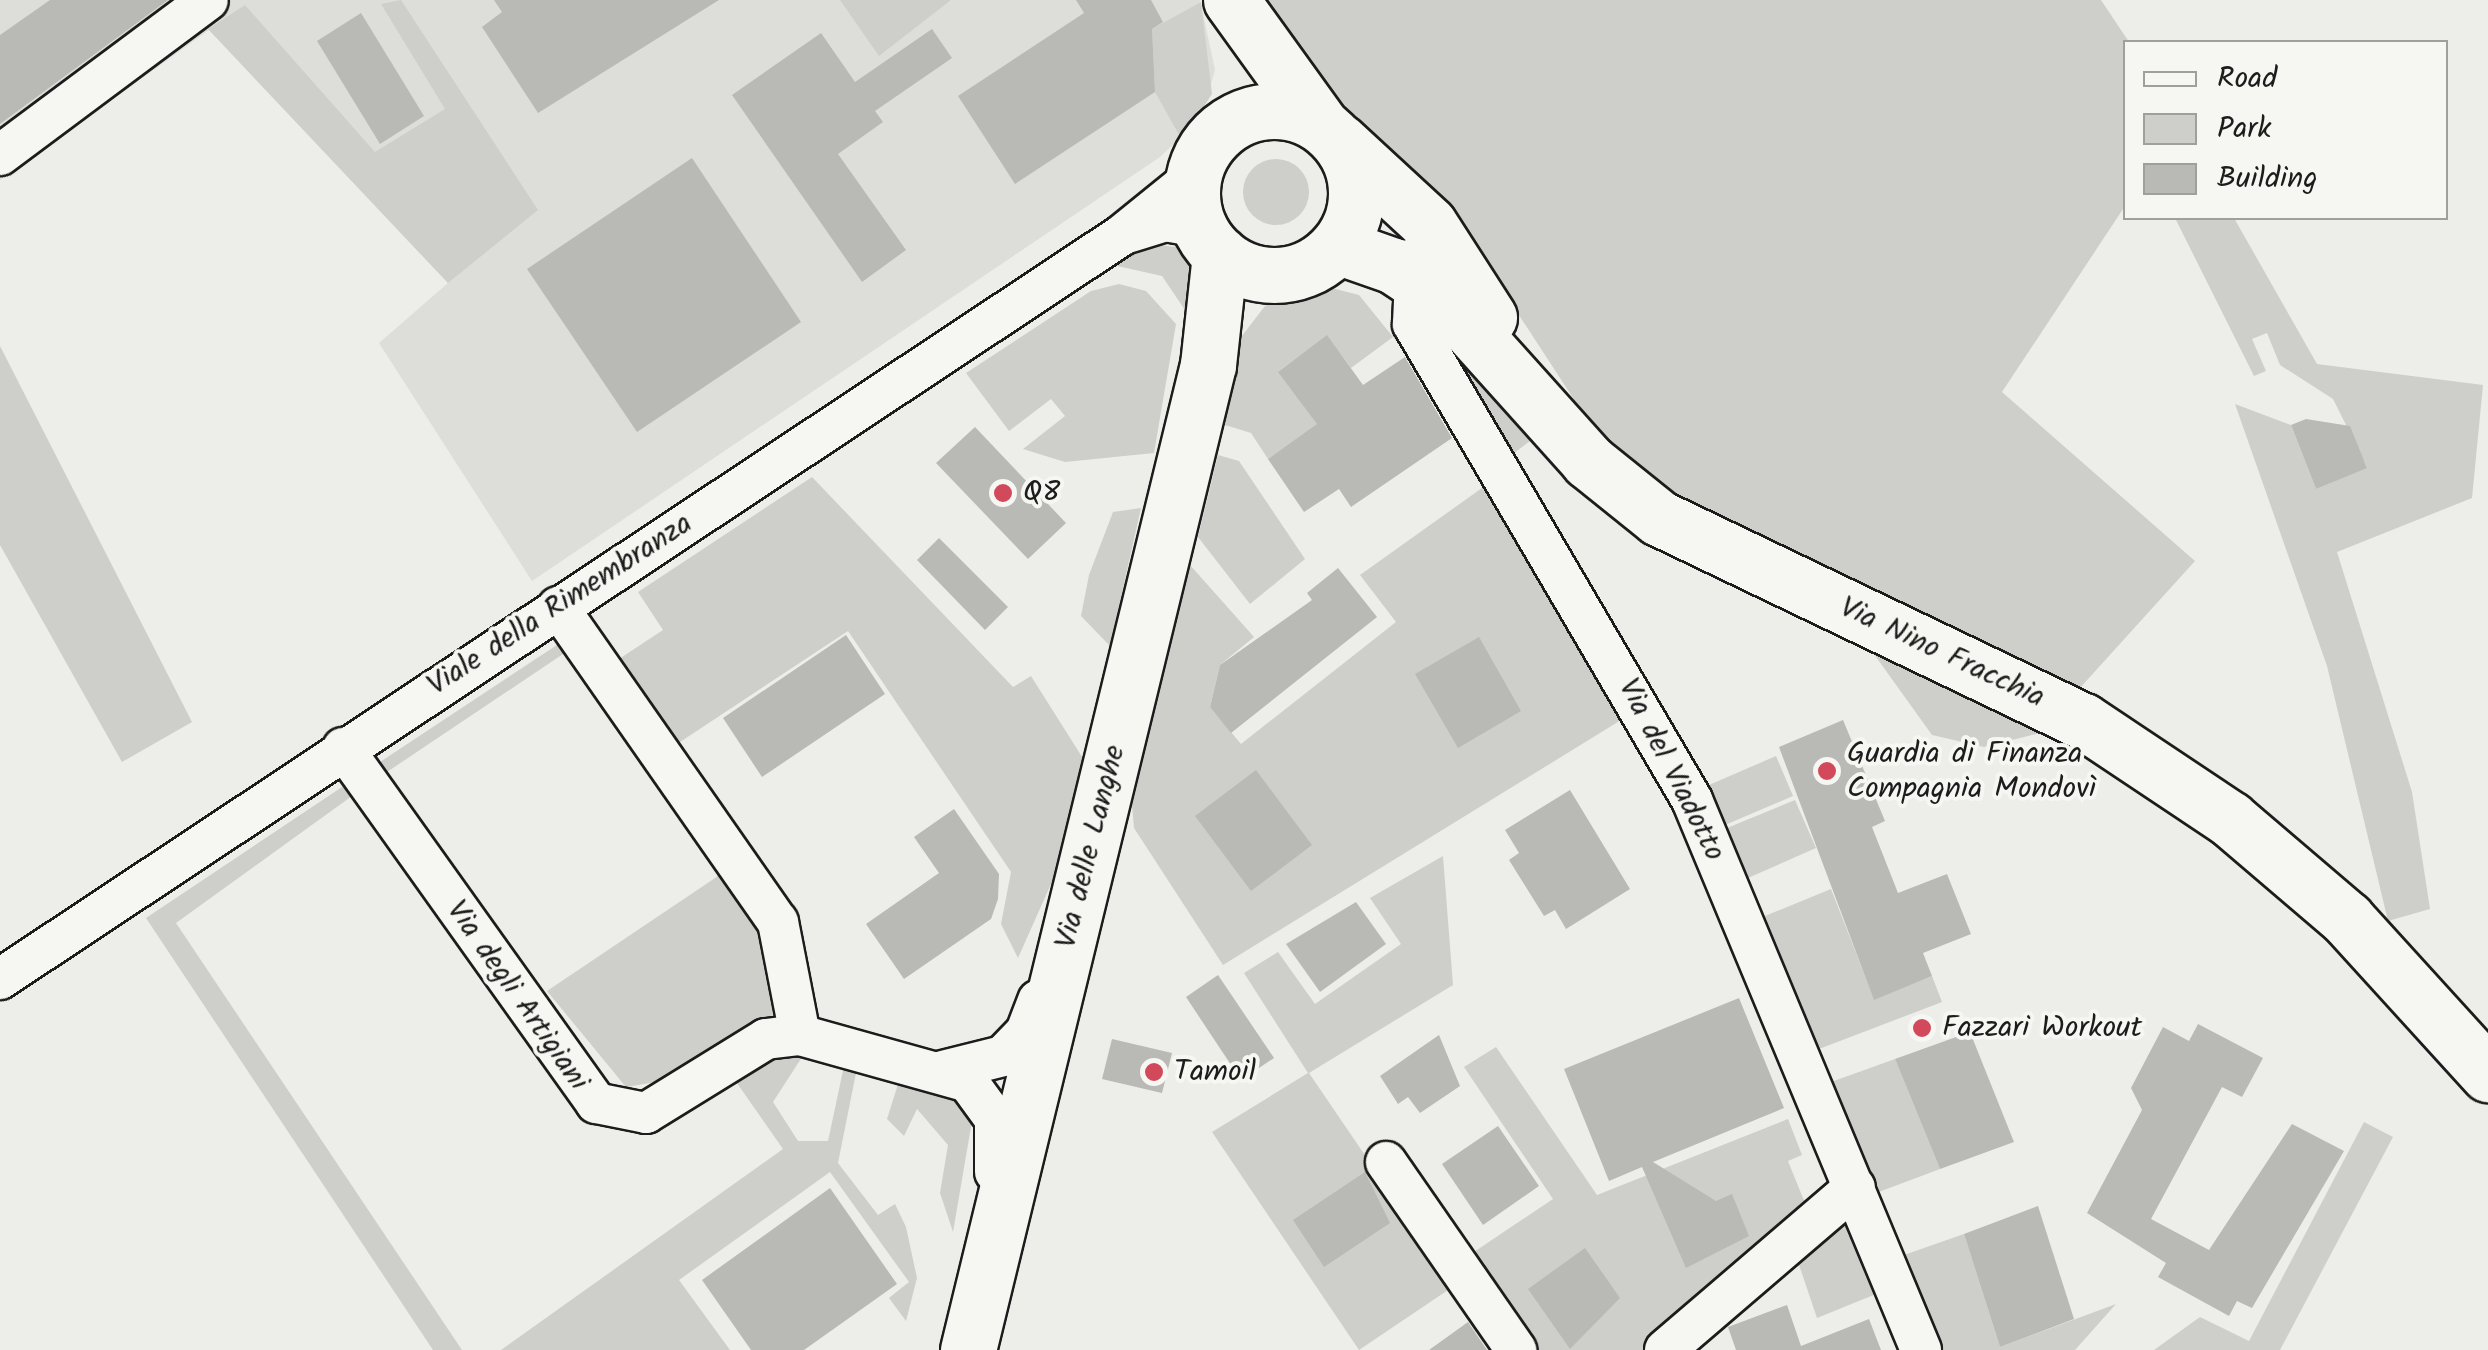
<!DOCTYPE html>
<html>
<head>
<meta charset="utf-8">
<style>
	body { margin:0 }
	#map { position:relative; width:2488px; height:1350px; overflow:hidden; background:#edede9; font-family:Kalam,sans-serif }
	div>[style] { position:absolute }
	.built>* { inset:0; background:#ddddda }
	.green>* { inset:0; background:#cececb }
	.round { border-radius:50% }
	.building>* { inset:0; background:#b9b9b6 }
	.roads { filter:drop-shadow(2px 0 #1c1c1c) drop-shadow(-2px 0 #1c1c1c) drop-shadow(0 2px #1c1c1c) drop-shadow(0 -2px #1c1c1c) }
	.street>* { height:40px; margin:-20px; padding:0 20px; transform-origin:20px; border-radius:20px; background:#f6f6f2 }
	.secondary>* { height:55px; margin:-27.5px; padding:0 27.5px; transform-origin:27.5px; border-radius:27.5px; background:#f6f6f2 }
	.secondary>.ring { margin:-27.5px; padding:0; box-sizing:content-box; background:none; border:55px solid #f6f6f2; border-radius:50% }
	.dots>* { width:28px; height:28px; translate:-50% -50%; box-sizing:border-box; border:5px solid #f6f6f2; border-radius:50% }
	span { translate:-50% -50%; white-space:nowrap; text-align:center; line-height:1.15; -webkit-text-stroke:8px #f6f6f2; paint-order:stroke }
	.poi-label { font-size:30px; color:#1c1c1c }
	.left { translate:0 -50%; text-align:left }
	.street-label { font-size:30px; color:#1c1c1c }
	.legend { position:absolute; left:2123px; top:40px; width:325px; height:180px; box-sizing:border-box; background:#f6f6f2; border:2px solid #9f9f9c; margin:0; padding:12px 18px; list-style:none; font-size:30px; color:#1c1c1c }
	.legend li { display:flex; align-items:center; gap:20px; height:50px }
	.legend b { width:50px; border:2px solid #9f9f9c }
</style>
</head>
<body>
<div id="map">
	<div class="built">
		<div style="clip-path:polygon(0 0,1200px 0,1215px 70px,1201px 118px,1160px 157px,532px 581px,379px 343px,448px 283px,209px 30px,0 180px)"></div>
	</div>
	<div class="green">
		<div style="clip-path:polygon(401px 0,538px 210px,448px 283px,208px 29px,245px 5px,375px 152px,445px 109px,381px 4px)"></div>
		<div style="clip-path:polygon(840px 0,951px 0,879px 56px)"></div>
		<div style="clip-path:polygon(1259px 0,2101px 0,2129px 42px,2125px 206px,2002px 392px,2195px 561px,2079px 689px,1708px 519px,1590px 424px,1466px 234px,1351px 121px)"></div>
		<div style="clip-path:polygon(1201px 2px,1212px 94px,1182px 140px,1155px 92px,1152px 29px)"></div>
		<div class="round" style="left:1243px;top:159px;width:66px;height:66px"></div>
		<div style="clip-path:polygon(2175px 218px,2234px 218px,2317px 364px,2483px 385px,2472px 498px,2337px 552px,2412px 792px,2430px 909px,2388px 921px,2327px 666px,2235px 404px,2291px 425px,2316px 489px,2367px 467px,2333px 399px,2280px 365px,2267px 333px,2252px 339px,2266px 371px,2254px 376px)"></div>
		<div style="clip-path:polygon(1147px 244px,1196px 249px,1187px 313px,1162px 276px,1113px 265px)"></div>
		<div style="clip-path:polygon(1119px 284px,1146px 291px,1176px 324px,1154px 453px,1065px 462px,1023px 449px,1065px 416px,1051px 399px,1009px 431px,966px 373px,1091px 291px)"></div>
		<div style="clip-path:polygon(1316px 284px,1359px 295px,1393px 337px,1351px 368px,1327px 336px,1279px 371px,1318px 424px,1268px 459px,1251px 433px,1225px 425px,1238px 341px,1265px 306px)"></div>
		<div style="clip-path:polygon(1443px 330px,1534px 438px,1513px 454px,1437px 335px)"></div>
		<div style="clip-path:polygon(0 346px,192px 722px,122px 762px,0 545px)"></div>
		<div style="clip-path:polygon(1218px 455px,1239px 461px,1305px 559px,1250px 604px,1198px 537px)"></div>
		<div style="clip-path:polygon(812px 477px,1013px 687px,1031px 676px,1084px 760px,1055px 875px,1018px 958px,1001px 924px,1011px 872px,848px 631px,674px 746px,616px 661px,663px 630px,638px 592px)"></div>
		<div style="clip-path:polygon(1489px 483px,1626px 717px,1223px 965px,1134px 828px,1132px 805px,1190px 565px,1254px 637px,1220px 665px,1210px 707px,1241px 744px,1396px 622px,1360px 575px)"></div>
		<div style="clip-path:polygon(1141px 508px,1110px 646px,1081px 616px,1089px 575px,1113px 512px)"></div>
		<div style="clip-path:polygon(563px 641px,569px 650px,384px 774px,377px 764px)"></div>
		<div style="clip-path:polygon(1866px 643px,2044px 732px,1984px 747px,1932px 735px)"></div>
		<div style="clip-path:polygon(1776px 756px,1793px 796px,1725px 825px,1709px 785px)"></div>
		<div style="clip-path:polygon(345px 785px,352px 796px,176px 923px,462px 1350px,433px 1350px,146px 918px)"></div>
		<div style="clip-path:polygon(1795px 800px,1816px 848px,1748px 878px,1727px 828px)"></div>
		<div style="clip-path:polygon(1443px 856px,1453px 985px,1309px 1073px,1454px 1286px,1359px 1350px,1212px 1132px,1308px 1073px,1244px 973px,1278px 952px,1315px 1004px,1401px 944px,1370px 898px)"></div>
		<div style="clip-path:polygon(724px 872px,770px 942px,781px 1010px,662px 1081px,626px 1087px,547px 991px)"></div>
		<div style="clip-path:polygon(1831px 889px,1874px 999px,1932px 976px,1942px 1002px,1819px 1049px,1765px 916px)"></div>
		<div style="clip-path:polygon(1496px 1047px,1597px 1195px,1788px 1119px,1802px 1155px,1788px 1161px,1809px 1213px,1646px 1350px,1534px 1350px,1468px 1256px,1553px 1199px,1464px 1067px)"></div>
		<div style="clip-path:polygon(804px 1054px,773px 1102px,798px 1141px,828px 1141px,844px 1066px,857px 1068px,838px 1163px,878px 1215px,895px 1204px,906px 1227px,917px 1278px,906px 1321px,889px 1298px,909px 1282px,830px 1172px,679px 1280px,730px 1350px,501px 1350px,783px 1149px,732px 1076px,758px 1059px)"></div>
		<div style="clip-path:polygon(1895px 1059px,1940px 1169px,1876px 1193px,1831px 1082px)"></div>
		<div style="clip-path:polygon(899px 1081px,956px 1098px,972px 1121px,953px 1232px,940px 1193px,948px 1145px,917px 1109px,904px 1136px,887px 1119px)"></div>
		<div style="clip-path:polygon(2364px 1122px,2393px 1137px,2280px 1350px,2154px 1350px,2200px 1317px,2249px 1341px)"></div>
		<div style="clip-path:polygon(1845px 1211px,1876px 1294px,1817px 1318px,1796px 1256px)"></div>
		<div style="clip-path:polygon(1964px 1234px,2000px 1347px,2116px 1304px,2075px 1350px,1939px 1350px,1901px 1256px)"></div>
	</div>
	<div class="building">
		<div style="clip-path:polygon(50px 0,168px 0,0 124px,0 35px)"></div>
		<div style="clip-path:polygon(494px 0,719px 0,538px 113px,482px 27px,502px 12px)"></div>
		<div style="clip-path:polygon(1076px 0,1151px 0,1163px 22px,1152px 29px,1155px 92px,1015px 184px,958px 96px,1084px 13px)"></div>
		<div style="clip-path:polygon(361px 13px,424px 116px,380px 144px,317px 41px)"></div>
		<div style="clip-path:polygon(932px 29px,952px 58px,875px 111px,883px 122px,838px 154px,906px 250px,862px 282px,732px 95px,821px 33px,855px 82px)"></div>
		<div style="clip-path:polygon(692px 158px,801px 322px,637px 432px,527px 269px)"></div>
		<div style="clip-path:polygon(1327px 335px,1363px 385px,1405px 357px,1452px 438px,1351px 507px,1339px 489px,1304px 512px,1268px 459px,1317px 424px,1278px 372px)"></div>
		<div style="clip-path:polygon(2306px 419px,2350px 426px,2367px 468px,2316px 489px,2291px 425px)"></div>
		<div style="clip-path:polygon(975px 427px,1066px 523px,1028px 559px,936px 463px)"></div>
		<div style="clip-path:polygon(939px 538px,1008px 607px,985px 630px,917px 560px)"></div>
		<div style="clip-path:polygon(1338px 568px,1377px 617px,1231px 733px,1210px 707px,1220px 665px,1312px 600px,1307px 593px)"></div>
		<div style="clip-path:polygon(846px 635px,885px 694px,762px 777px,723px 718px)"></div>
		<div style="clip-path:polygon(1479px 637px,1521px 711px,1458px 748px,1415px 674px)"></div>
		<div style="clip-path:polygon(1843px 720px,1885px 821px,1872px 827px,1898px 893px,1947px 874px,1971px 934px,1923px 953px,1932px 976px,1874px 1000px,1779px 747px)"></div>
		<div style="clip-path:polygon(1256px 770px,1312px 845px,1251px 891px,1195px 816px)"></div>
		<div style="clip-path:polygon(1570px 790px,1630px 889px,1566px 929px,1555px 910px,1544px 916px,1509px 860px,1519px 853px,1505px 830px)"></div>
		<div style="clip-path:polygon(954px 809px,999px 874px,998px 899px,991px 919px,904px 979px,866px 924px,939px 873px,914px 837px)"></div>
		<div style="clip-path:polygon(1356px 902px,1386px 944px,1320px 992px,1286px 944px)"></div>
		<div style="clip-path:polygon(1218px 975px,1274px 1058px,1241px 1080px,1186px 997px)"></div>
		<div style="clip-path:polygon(1739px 998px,1784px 1108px,1653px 1162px,1716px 1201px,1732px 1194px,1749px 1236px,1686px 1268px,1642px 1167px,1609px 1181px,1564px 1069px)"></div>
		<div style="clip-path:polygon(2198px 1024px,2263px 1058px,2242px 1097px,2222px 1087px,2151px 1219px,2209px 1250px,2292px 1124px,2344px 1151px,2252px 1308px,2237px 1301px,2229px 1316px,2158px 1277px,2166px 1263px,2087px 1213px,2142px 1110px,2131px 1088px,2163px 1027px,2189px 1041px)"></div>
		<div style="clip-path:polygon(1970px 1032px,2014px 1142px,1940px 1169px,1895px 1059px)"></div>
		<div style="clip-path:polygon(1439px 1035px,1460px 1086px,1420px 1113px,1408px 1097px,1398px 1104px,1380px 1076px)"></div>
		<div style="clip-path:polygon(1112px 1039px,1172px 1053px,1162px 1093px,1102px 1079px)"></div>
		<div style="clip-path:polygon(1498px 1126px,1539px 1186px,1483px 1225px,1442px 1164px)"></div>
		<div style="clip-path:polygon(1365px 1172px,1390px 1223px,1324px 1267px,1293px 1220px)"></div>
		<div style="clip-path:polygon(830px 1188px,897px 1284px,804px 1350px,751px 1350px,702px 1280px)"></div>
		<div style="clip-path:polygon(2038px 1206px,2074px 1319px,2000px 1347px,1964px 1234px)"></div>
		<div style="clip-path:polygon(1585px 1248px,1620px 1298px,1570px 1349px,1528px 1289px)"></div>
		<div style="clip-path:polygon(1787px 1305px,1801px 1346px,1869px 1319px,1881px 1350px,1736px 1350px,1728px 1327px)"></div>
		<div style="clip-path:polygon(1468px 1322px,1487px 1350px,1429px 1350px)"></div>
	</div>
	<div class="roads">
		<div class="street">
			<div style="left:0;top:155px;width:259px;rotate:-36.7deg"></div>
			<div style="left:1130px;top:232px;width:37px;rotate:-17deg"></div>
			<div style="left:1165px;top:221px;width:35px;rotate:10deg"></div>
			<div style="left:1416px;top:257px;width:67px;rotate:92.6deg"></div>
			<div style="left:1413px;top:324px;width:552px;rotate:59.62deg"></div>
			<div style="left:1692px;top:800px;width:596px;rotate:67.39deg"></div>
			<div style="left:558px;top:607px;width:384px;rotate:55.1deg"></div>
			<div style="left:778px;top:922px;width:115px;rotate:79deg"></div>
			<div style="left:343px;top:748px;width:436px;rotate:54.5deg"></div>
			<div style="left:596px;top:1103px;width:51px;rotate:11.3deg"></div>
			<div style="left:646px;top:1113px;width:141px;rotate:-31.7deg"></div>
			<div style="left:766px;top:1039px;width:34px;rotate:-7deg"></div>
			<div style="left:800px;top:1035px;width:174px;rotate:15.6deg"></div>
			<div style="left:968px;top:1082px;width:46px;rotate:53.9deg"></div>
			<div style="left:995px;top:1119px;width:53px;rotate:90deg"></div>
			<div style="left:0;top:979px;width:1346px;rotate:-33.55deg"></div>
			<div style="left:1122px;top:235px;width:95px;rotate:-39deg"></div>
			<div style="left:943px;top:1071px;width:62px;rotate:-14deg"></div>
			<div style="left:1003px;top:1056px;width:33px;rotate:-46deg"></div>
			<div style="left:1026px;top:1032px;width:34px;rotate:-69deg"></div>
			<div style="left:1386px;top:1162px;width:229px;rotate:55.3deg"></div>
			<div style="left:1665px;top:1350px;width:250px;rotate:-40.6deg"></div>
		</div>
		<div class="secondary">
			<div style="left:1231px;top:0;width:155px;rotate:54.2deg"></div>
			<div class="ring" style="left:1192px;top:111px;width:109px;height:109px"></div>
			<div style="left:1339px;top:141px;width:122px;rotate:42.7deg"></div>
			<div style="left:1429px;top:224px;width:111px;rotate:57.2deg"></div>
			<div style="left:1337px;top:246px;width:60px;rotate:19.3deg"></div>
			<div style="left:1394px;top:266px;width:58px;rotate:33.7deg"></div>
			<div style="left:1442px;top:298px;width:219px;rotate:48.1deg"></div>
			<div style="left:1588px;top:461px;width:91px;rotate:38.8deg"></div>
			<div style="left:1659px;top:518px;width:470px;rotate:25.6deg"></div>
			<div style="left:2083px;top:721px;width:177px;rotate:33.7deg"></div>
			<div style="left:2230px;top:819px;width:154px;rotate:40.5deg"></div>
			<div style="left:2347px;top:919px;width:210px;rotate:47.7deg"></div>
			<div style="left:968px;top:1350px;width:1014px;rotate:-76.31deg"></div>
			<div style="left:1208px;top:365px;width:111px;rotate:-83.8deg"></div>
		</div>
	</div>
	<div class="dots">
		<div style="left:1003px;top:493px;background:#d1495b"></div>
		<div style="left:1827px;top:771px;background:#d1495b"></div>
		<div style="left:1922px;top:1028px;background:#d1495b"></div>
		<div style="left:1154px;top:1072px;background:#d1495b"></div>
	</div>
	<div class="poi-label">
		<span class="left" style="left:1023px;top:493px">Q8</span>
		<span class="left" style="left:1847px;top:771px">Guardia di Finanza<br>Compagnia Mondovì</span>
		<span class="left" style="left:1942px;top:1028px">Fazzari Workout</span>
		<span class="left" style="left:1174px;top:1072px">Tamoil</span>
	</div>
	<div class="street-label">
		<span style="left:560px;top:605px;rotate:-33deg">Viale della Rimembranza</span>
		<span style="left:1942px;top:653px;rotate:25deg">Via Nino Fracchia</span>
		<span style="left:1671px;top:770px;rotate:63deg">Via del Viadotto</span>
		<span style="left:1091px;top:847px;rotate:-76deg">Via delle Langhe</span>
		<span style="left:517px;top:996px;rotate:55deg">Via degli Artigiani</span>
	</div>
	<ul class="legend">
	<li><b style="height:12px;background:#f6f6f2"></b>Road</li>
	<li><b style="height:28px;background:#cececb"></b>Park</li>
	<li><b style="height:28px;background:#b9b9b6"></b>Building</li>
	</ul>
</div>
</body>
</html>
